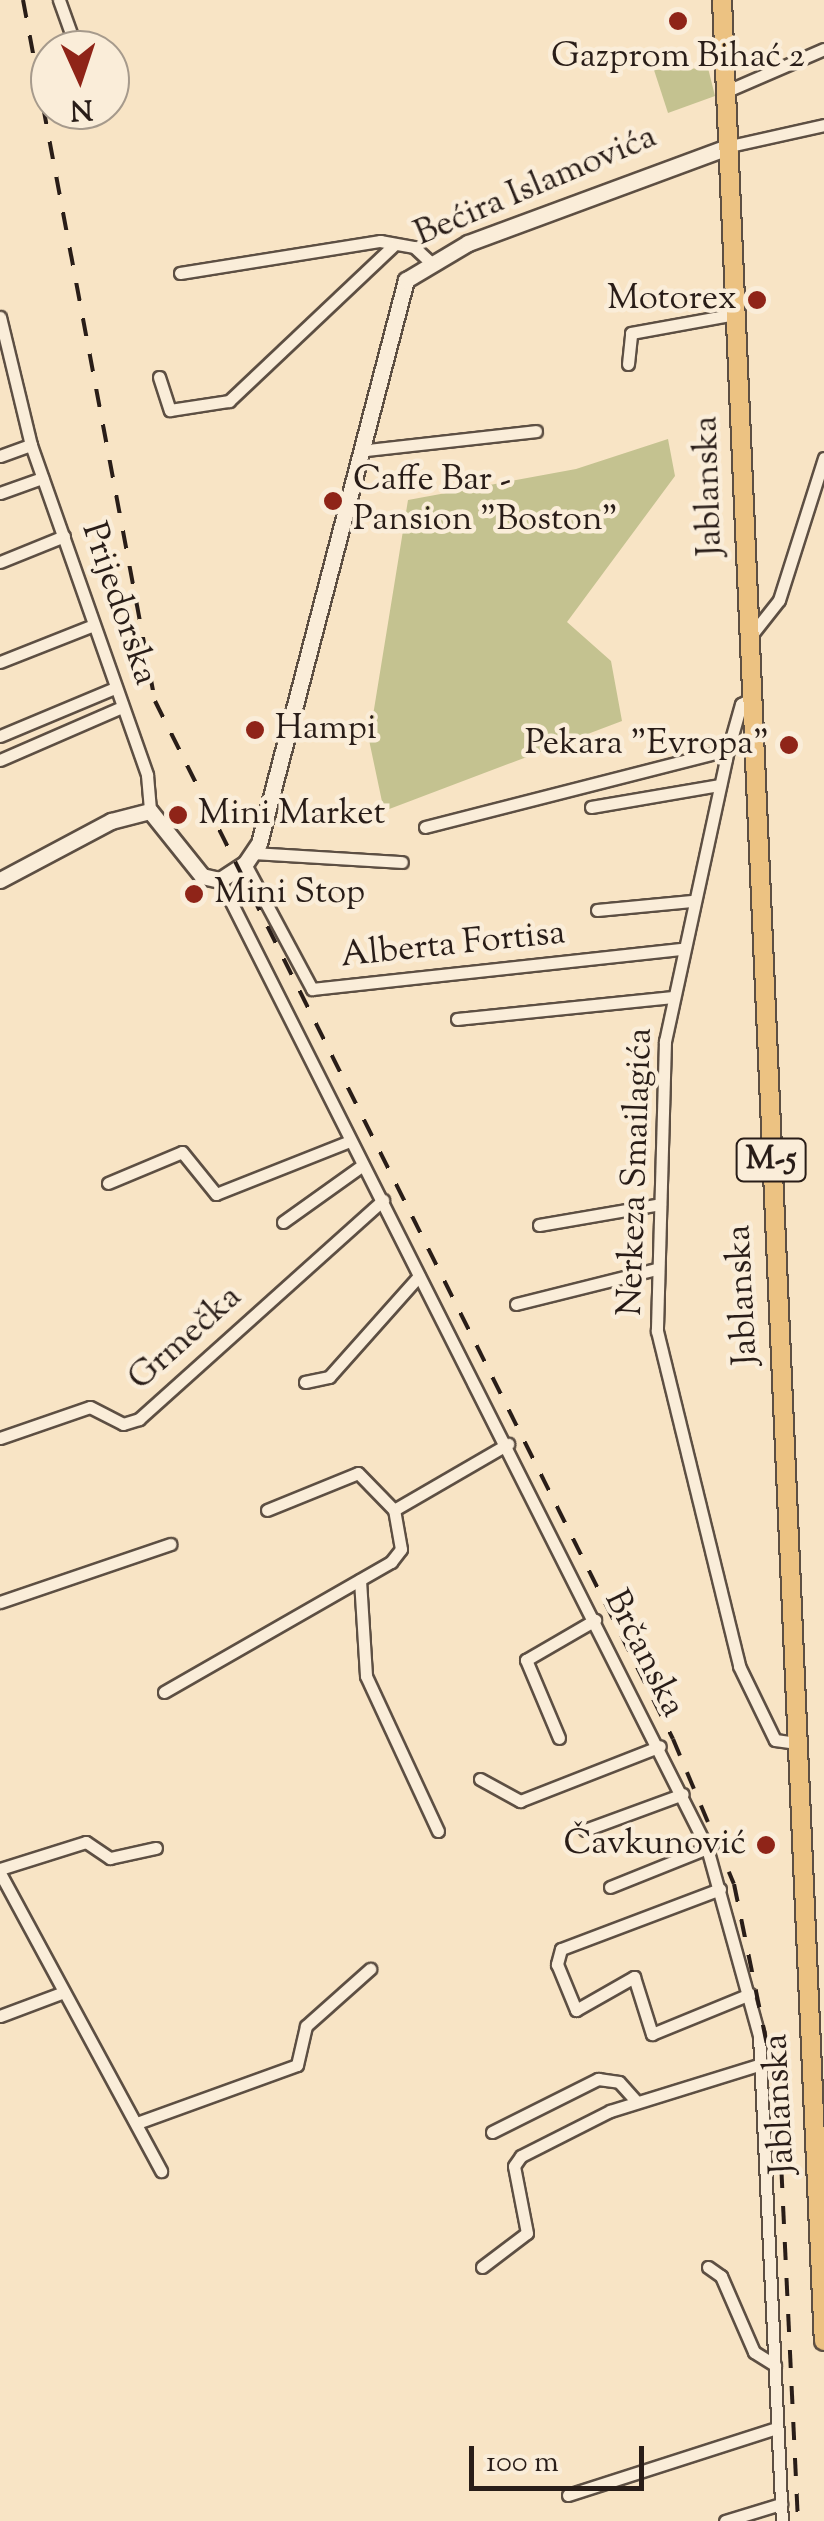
<!DOCTYPE html>
<html>
<head>
<meta charset="utf-8">
<style>
	body { margin:0 }
	#map { position:relative; width:824px; height:2521px; overflow:hidden; background:#f8e4c5; font-family:"Sorts Mill Goudy",serif }
	div>[style] { position:absolute }
	.green>* { inset:0; background:#c4c290 }
	.roads { filter:drop-shadow(2px 0 #5d4f43) drop-shadow(-2px 0 #5d4f43) drop-shadow(0 2px #5d4f43) drop-shadow(0 -2px #5d4f43) }
	.street>* { height:11px; margin:-5.5px; padding:0 5.5px; transform-origin:5.5px; border-radius:5.5px; background:#faedd9 }
	.secondary>* { height:15px; margin:-7.5px; padding:0 7.5px; transform-origin:7.5px; border-radius:7.5px; background:#faedd9 }
	.primary>* { height:18px; margin:-9px; padding:0 9px; transform-origin:9px; border-radius:9px; background:#ecc282 }
	.rail>* { height:4px; margin-top:-2px; transform-origin:0; background:repeating-linear-gradient(90deg,#291d18 0 18px,transparent 0 36px) }
	.dots>* { width:28px; height:28px; translate:-50% -50%; box-sizing:border-box; border:5px solid #faedd9; border-radius:50% }
	span { translate:-50% -50%; white-space:nowrap; text-align:center; line-height:1.15; -webkit-text-stroke:9px #faedd9; paint-order:stroke }
	.shield-label span { padding:2px 8px; background:#faedd9; border:2px solid; border-radius:8px; -webkit-text-stroke-width:0 }
	.shield-label { font-size:32px; color:#291d18; font-weight:700 }
	.poi-label { font-size:35px; color:#291d18 }
	.right { translate:-100% -50%; text-align:right }
	.left { translate:0 -50%; text-align:left }
	.street-label { font-size:35px; color:#291d18 }
	.north { position:absolute; left:30px; top:30px; width:100px; height:100px; box-sizing:border-box; background:#faedd9; border:2px solid #a69a8c; border-radius:50%; rotate:177deg; font-size:28px; font-weight:700; line-height:40px; text-align:center; color:#291d18 }
	.north::after { content:''; display:block; margin:auto; width:35px; height:45px; background:#8f2418; clip-path:polygon(50% 0,100% 100%,50% 72%,0 100%) }
	.scale { position:absolute; left:469px; top:2446px; width:175px; height:45px; box-sizing:border-box; border:5px solid #291d18; border-top:0; padding-left:12px; font-size:30px; line-height:35px; white-space:nowrap; color:#291d18; -webkit-text-stroke:8px #faedd9; paint-order:stroke }
</style>
</head>
<body>
<div id="map">
	<div class="green">
		<div style="clip-path:polygon(708px 68px,715px 96px,668px 113px,654px 70px)"></div>
		<div style="clip-path:polygon(668px 439px,675px 476px,567px 622px,611px 661px,622px 721px,384px 811px,369px 740px,408px 500px,576px 469px)"></div>
	</div>
	<div class="roads">
		<div class="street">
			<div style="left:59px;top:0;width:53px;rotate:70.2deg"></div>
			<div style="left:727px;top:91px;width:106px;rotate:-23.4deg"></div>
			<div style="left:730px;top:146px;width:96px;rotate:-12.6deg"></div>
			<div style="left:180px;top:273px;width:203px;rotate:-9.1deg"></div>
			<div style="left:380px;top:241px;width:35px;rotate:10deg"></div>
			<div style="left:414px;top:247px;width:21px;rotate:43deg"></div>
			<div style="left:0;top:317px;width:132px;rotate:76.4deg"></div>
			<div style="left:31px;top:445px;width:350px;rotate:70.6deg"></div>
			<div style="left:147px;top:775px;width:36px;rotate:85deg"></div>
			<div style="left:628px;top:364px;width:31px;rotate:-84deg"></div>
			<div style="left:631px;top:333px;width:107px;rotate:-10.3deg"></div>
			<div style="left:159px;top:377px;width:35px;rotate:72deg"></div>
			<div style="left:170px;top:410px;width:60px;rotate:-8.7deg"></div>
			<div style="left:229px;top:401px;width:227px;rotate:-43.4deg"></div>
			<div style="left:367px;top:450px;width:170px;rotate:-6.4deg"></div>
			<div style="left:0;top:456px;width:33px;rotate:-20deg"></div>
			<div style="left:0;top:493px;width:45px;rotate:-19.7deg"></div>
			<div style="left:0;top:562px;width:69px;rotate:-22.1deg"></div>
			<div style="left:749px;top:638px;width:48px;rotate:-51.7deg"></div>
			<div style="left:779px;top:600px;width:149px;rotate:-72.4deg"></div>
			<div style="left:0;top:662px;width:101px;rotate:-21.5deg"></div>
			<div style="left:751px;top:699px;width:11px;rotate:153deg"></div>
			<div style="left:741px;top:704px;width:48px;rotate:105.8deg"></div>
			<div style="left:728px;top:750px;width:298px;rotate:102.2deg"></div>
			<div style="left:665px;top:1041px;width:290px;rotate:91.6deg"></div>
			<div style="left:657px;top:1331px;width:345px;rotate:76.2deg"></div>
			<div style="left:739px;top:1666px;width:82px;rotate:64.1deg"></div>
			<div style="left:775px;top:1740px;width:22px;rotate:8deg"></div>
			<div style="left:0;top:736px;width:125px;rotate:-22.7deg"></div>
			<div style="left:0;top:760px;width:133px;rotate:-23.5deg"></div>
			<div style="left:591px;top:807px;width:131px;rotate:-9.7deg"></div>
			<div style="left:425px;top:827px;width:313px;rotate:-14.3deg"></div>
			<div style="left:254px;top:853px;width:148px;rotate:3.5deg"></div>
			<div style="left:245px;top:864px;width:142px;rotate:61.8deg"></div>
			<div style="left:312px;top:989px;width:373px;rotate:-6.2deg"></div>
			<div style="left:220px;top:880px;width:1084px;rotate:63.29deg"></div>
			<div style="left:707px;top:1848px;width:194px;rotate:74.5deg"></div>
			<div style="left:759px;top:2035px;width:487px;rotate:87.3deg"></div>
			<div style="left:597px;top:910px;width:95px;rotate:-5.4deg"></div>
			<div style="left:457px;top:1019px;width:217px;rotate:-5.8deg"></div>
			<div style="left:108px;top:1183px;width:80px;rotate:-22.7deg"></div>
			<div style="left:182px;top:1152px;width:54px;rotate:51deg"></div>
			<div style="left:216px;top:1194px;width:144px;rotate:-21.6deg"></div>
			<div style="left:283px;top:1222px;width:98px;rotate:-35.5deg"></div>
			<div style="left:539px;top:1225px;width:123px;rotate:-9.8deg"></div>
			<div style="left:516px;top:1304px;width:144px;rotate:-14deg"></div>
			<div style="left:305px;top:1382px;width:25px;rotate:-12deg"></div>
			<div style="left:329px;top:1377px;width:135px;rotate:-48.3deg"></div>
			<div style="left:0;top:1438px;width:95px;rotate:-19deg"></div>
			<div style="left:90px;top:1407px;width:37px;rotate:27deg"></div>
			<div style="left:123px;top:1424px;width:17px;rotate:-17deg"></div>
			<div style="left:139px;top:1419px;width:328px;rotate:-41.9deg"></div>
			<div style="left:267px;top:1510px;width:98px;rotate:-22.1deg"></div>
			<div style="left:358px;top:1473px;width:52px;rotate:45.8deg"></div>
			<div style="left:360px;top:1580px;width:96px;rotate:86.4deg"></div>
			<div style="left:366px;top:1676px;width:171px;rotate:65.1deg"></div>
			<div style="left:0;top:1602px;width:180px;rotate:-18.8deg"></div>
			<div style="left:164px;top:1692px;width:262px;rotate:-29.8deg"></div>
			<div style="left:391px;top:1562px;width:16px;rotate:-52deg"></div>
			<div style="left:401px;top:1549px;width:40px;rotate:-100deg"></div>
			<div style="left:394px;top:1510px;width:132px;rotate:-30.1deg"></div>
			<div style="left:559px;top:1738px;width:85px;rotate:-112.9deg"></div>
			<div style="left:526px;top:1660px;width:80px;rotate:-30.1deg"></div>
			<div style="left:480px;top:1779px;width:46px;rotate:28.8deg"></div>
			<div style="left:520px;top:1801px;width:150px;rotate:-21.4deg"></div>
			<div style="left:585px;top:1830px;width:104px;rotate:-20.2deg"></div>
			<div style="left:0;top:1869px;width:90px;rotate:-17.4deg"></div>
			<div style="left:86px;top:1842px;width:29px;rotate:34deg"></div>
			<div style="left:110px;top:1858px;width:47px;rotate:-12.3deg"></div>
			<div style="left:0;top:1873px;width:339px;rotate:61.6deg"></div>
			<div style="left:610px;top:1887px;width:105px;rotate:-21.9deg"></div>
			<div style="left:720px;top:1889px;width:170px;rotate:159.3deg"></div>
			<div style="left:561px;top:1949px;width:16px;rotate:105deg"></div>
			<div style="left:557px;top:1964px;width:50px;rotate:67.6deg"></div>
			<div style="left:576px;top:2010px;width:67px;rotate:-29.6deg"></div>
			<div style="left:634px;top:1977px;width:60px;rotate:72.5deg"></div>
			<div style="left:652px;top:2034px;width:106px;rotate:-22.2deg"></div>
			<div style="left:0;top:2016px;width:68px;rotate:-20.6deg"></div>
			<div style="left:137px;top:2123px;width:170px;rotate:-19.9deg"></div>
			<div style="left:297px;top:2065px;width:40px;rotate:-77deg"></div>
			<div style="left:306px;top:2026px;width:86px;rotate:-41.7deg"></div>
			<div style="left:492px;top:2132px;width:119px;rotate:-26.6deg"></div>
			<div style="left:598px;top:2079px;width:21px;rotate:8deg"></div>
			<div style="left:619px;top:2082px;width:27px;rotate:48deg"></div>
			<div style="left:482px;top:2267px;width:56px;rotate:-37.1deg"></div>
			<div style="left:527px;top:2233px;width:68px;rotate:-101deg"></div>
			<div style="left:514px;top:2166px;width:12px;rotate:-55deg"></div>
			<div style="left:521px;top:2156px;width:100px;rotate:-26.8deg"></div>
			<div style="left:610px;top:2111px;width:159px;rotate:-17.2deg"></div>
			<div style="left:708px;top:2267px;width:16px;rotate:35deg"></div>
			<div style="left:721px;top:2276px;width:83px;rotate:66.5deg"></div>
			<div style="left:754px;top:2352px;width:25px;rotate:32deg"></div>
			<div style="left:568px;top:2495px;width:219px;rotate:-17.8deg"></div>
			<div style="left:725px;top:2521px;width:59px;rotate:-16.9deg"></div>
		</div>
		<div class="secondary">
			<div style="left:0;top:880px;width:126px;rotate:-28deg"></div>
			<div style="left:111px;top:821px;width:40px;rotate:-14.4deg"></div>
			<div style="left:150px;top:811px;width:83px;rotate:51.3deg"></div>
			<div style="left:202px;top:876px;width:18px;rotate:13deg"></div>
			<div style="left:220px;top:880px;width:30px;rotate:-33deg"></div>
			<div style="left:245px;top:864px;width:25px;rotate:-56deg"></div>
			<div style="left:259px;top:843px;width:582px;rotate:-75.37deg"></div>
			<div style="left:406px;top:280px;width:72px;rotate:-30.8deg"></div>
			<div style="left:468px;top:243px;width:279px;rotate:-20.3deg"></div>
		</div>
		<div class="primary">
			<div style="left:722px;top:0;width:2343px;rotate:87.51deg"></div>
		</div>
	</div>
	<div class="rail">
		<div style="left:23px;top:0;width:713px;rotate:79.34deg"></div>
		<div style="left:155px;top:701px;width:1160px;rotate:63.48deg"></div>
		<div style="left:673px;top:1739px;width:157px;rotate:67.2deg"></div>
		<div style="left:734px;top:1884px;width:218px;rotate:78.4deg"></div>
		<div style="left:778px;top:2098px;width:423px;rotate:87.3deg"></div>
	</div>
	<div class="dots">
		<div style="left:678px;top:21px;background:#8f2418"></div>
		<div style="left:757px;top:300px;background:#8f2418"></div>
		<div style="left:333px;top:501px;background:#8f2418"></div>
		<div style="left:255px;top:730px;background:#8f2418"></div>
		<div style="left:789px;top:745px;background:#8f2418"></div>
		<div style="left:178px;top:815px;background:#8f2418"></div>
		<div style="left:194px;top:894px;background:#8f2418"></div>
		<div style="left:766px;top:1845px;background:#8f2418"></div>
	</div>
	<div class="shield-label">
		<span style="left:771px;top:1160px">M-5</span>
	</div>
	<div class="poi-label">
		<span style="left:678px;top:58px">Gazprom Bihać 2</span>
		<span class="right" style="left:737px;top:300px">Motorex</span>
		<span class="left" style="left:353px;top:501px">Caffe Bar -<br>Pansion "Boston"</span>
		<span class="left" style="left:275px;top:730px">Hampi</span>
		<span class="right" style="left:769px;top:745px">Pekara "Evropa"</span>
		<span class="left" style="left:198px;top:815px">Mini Market</span>
		<span class="left" style="left:214px;top:894px">Mini Stop</span>
		<span class="right" style="left:746px;top:1845px">Čavkunović</span>
	</div>
	<div class="street-label">
		<span style="left:536px;top:187px;rotate:-23deg">Bećira Islamovića</span>
		<span style="left:710px;top:486px;rotate:-92deg">Jablanska</span>
		<span style="left:118px;top:604px;rotate:71deg">Prijedorska</span>
		<span style="left:453px;top:946px;rotate:-6deg">Alberta Fortisa</span>
		<span style="left:637px;top:1172px;rotate:-88deg">Nerkeza Smailagića</span>
		<span style="left:744px;top:1295px;rotate:-93deg">Jablanska</span>
		<span style="left:186px;top:1339px;rotate:-42deg">Grmečka</span>
		<span style="left:643px;top:1654px;rotate:63deg">Brčanska</span>
		<span style="left:781px;top:2104px;rotate:-93deg">Jablanska</span>
	</div>
	<div class="north">N</div>
	<div class="scale">100 m</div>
</div>
</body>
</html>
